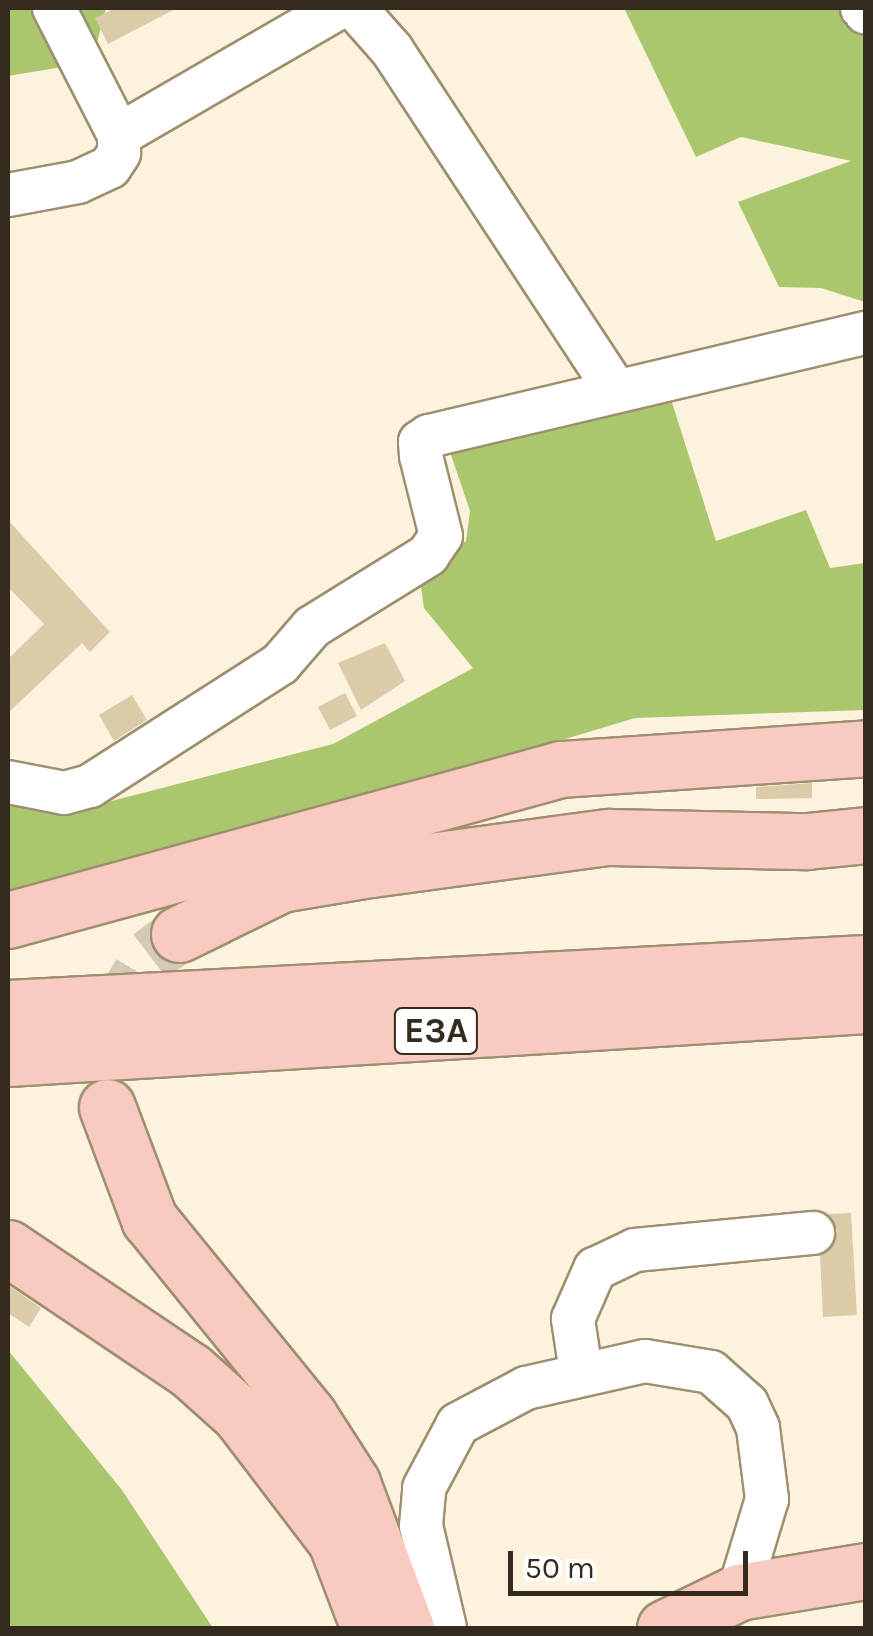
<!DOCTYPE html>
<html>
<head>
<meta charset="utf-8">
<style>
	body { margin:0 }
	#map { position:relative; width:873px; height:1636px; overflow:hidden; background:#fcf2dd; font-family:Karla,sans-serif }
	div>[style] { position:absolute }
	.forest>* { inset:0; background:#aac76e }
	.building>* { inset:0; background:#dccba9 }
	.highway-tunnel>* { height:55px; margin-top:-27.5px; transform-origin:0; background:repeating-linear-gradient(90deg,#d4cab7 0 55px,transparent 0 83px) }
	.roads { filter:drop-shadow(2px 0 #9e8f6f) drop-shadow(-2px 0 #9e8f6f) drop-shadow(0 2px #9e8f6f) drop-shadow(0 -2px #9e8f6f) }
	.minor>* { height:42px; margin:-21px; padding:0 21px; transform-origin:21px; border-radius:21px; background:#fff }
	.highway>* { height:55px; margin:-27.5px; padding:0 27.5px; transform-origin:27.5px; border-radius:27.5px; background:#f9cabf }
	span { translate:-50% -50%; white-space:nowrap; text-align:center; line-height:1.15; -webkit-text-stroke:8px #fff; paint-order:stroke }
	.shield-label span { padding:2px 8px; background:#fff; border:2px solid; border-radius:8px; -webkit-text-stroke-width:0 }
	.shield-label { font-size:35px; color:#322b1e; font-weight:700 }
	.frame { position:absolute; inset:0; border:10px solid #322b1e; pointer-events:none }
	.scale { position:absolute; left:508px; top:1551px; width:240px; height:45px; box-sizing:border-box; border:5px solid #322b1e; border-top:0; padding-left:12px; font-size:30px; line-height:35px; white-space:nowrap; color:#322b1e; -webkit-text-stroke:8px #fff; paint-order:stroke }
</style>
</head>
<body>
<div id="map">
	<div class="forest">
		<div style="clip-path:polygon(8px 8px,106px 8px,92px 62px,8px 76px)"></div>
		<div style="clip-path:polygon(624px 8px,865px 8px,865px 302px,821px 288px,779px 287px,738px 202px,851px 161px,741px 137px,696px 157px)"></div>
		<div style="clip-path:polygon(669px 393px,716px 541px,806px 510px,830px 568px,865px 563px,865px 710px,635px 718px,309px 816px,8px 894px,8px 798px,65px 813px,333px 744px,473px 668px,424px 608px,419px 573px,466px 541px,470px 511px,448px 446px)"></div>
		<div style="clip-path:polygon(8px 1350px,122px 1490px,213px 1628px,8px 1628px)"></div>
	</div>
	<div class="building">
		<div style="clip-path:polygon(115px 8px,177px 8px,108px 44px,95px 18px)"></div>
		<div style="clip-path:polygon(8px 520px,110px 632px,90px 652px,82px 643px,8px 713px,8px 659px,44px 624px,8px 587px)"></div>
		<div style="clip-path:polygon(385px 643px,405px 681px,361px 710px,338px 663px)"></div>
		<div style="clip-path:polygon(345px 693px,357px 716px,330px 730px,318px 707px)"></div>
		<div style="clip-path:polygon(132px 695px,147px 720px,114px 741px,99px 715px)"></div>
		<div style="clip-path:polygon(812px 783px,812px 798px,756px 799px,756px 787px)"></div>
		<div style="clip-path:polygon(851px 1213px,857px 1315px,823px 1317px,820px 1256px,838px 1232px,828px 1214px)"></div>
		<div style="clip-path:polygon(8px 1285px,41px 1308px,29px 1327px,8px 1313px)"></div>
	</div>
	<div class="highway-tunnel">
		<div style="left:111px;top:1039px;width:19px;rotate:-87deg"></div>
		<div style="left:112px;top:1020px;width:74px;rotate:-59.3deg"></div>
		<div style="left:150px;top:956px;width:36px;rotate:-37deg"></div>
	</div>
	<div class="roads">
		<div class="minor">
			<div style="left:355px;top:8px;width:56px;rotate:48.6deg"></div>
			<div style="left:392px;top:50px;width:408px;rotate:56.7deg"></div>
			<div style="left:862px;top:8px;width:6px;rotate:51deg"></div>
			<div style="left:119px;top:135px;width:253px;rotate:-30.1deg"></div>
			<div style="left:8px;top:195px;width:71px;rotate:-10.5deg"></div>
			<div style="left:78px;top:182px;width:35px;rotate:-25deg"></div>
			<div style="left:110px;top:167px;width:17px;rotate:-57deg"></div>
			<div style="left:119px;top:153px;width:18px;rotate:-90deg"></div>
			<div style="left:119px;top:135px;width:143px;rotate:-117.1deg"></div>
			<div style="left:8px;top:782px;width:57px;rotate:11.1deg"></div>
			<div style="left:64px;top:793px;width:27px;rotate:-15deg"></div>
			<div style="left:90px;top:786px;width:226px;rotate:-32.7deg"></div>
			<div style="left:280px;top:664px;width:49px;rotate:-49.1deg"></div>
			<div style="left:312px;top:627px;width:137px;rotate:-31.8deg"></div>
			<div style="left:428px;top:555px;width:23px;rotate:-56deg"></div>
			<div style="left:441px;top:536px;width:82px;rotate:-104deg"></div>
			<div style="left:421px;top:456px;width:14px;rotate:-94deg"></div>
			<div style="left:420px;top:442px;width:11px;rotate:-34deg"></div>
			<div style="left:429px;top:436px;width:449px;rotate:-13.3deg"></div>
			<div style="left:581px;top:1372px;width:54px;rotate:-98.6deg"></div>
			<div style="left:573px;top:1319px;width:55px;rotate:-66.3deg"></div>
			<div style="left:595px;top:1269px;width:44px;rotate:-25.4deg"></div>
			<div style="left:635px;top:1250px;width:179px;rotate:-5.5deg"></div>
			<div style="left:445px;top:1628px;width:105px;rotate:-103.2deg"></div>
			<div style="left:421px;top:1526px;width:38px;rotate:-85deg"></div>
			<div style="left:424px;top:1488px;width:72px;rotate:-62deg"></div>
			<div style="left:458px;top:1424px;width:77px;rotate:-27.9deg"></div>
			<div style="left:526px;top:1388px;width:122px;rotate:-12.8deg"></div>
			<div style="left:645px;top:1361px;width:67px;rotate:9.5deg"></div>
			<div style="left:711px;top:1372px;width:48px;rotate:41.6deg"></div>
			<div style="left:747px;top:1404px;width:26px;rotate:65deg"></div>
			<div style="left:758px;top:1428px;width:72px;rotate:82.8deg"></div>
			<div style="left:767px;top:1499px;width:97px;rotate:106.8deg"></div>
		</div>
		<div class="highway">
			<div style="left:8px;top:920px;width:573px;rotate:-15.27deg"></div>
			<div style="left:561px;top:769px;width:306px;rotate:-3.9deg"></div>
			<div style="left:179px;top:934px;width:114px;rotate:-26.1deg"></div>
			<div style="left:281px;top:884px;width:91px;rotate:-9.5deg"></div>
			<div style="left:371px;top:869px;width:240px;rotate:-7.7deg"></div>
			<div style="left:609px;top:837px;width:198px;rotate:1.2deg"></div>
			<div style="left:807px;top:841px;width:59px;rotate:-5.8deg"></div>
			<div style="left:8px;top:1008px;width:859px;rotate:-3deg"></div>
			<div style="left:8px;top:1058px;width:860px;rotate:-3.53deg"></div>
			<div style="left:107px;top:1107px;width:120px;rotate:69.4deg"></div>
			<div style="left:149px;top:1219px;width:254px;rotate:50.9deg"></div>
			<div style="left:309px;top:1416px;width:80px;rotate:57.3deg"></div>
			<div style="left:352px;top:1483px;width:155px;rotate:69.6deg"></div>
			<div style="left:8px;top:1248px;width:220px;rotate:33.9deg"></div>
			<div style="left:191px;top:1371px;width:66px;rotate:41.9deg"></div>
			<div style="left:240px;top:1415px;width:158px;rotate:52.7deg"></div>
			<div style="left:336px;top:1541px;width:93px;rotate:69.2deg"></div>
			<div style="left:665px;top:1628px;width:82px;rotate:-25.9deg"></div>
			<div style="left:739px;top:1592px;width:129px;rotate:-9.4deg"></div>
		</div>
	</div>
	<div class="shield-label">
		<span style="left:436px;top:1031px">E3A</span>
	</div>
	<div class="frame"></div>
	<div class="scale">50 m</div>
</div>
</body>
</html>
